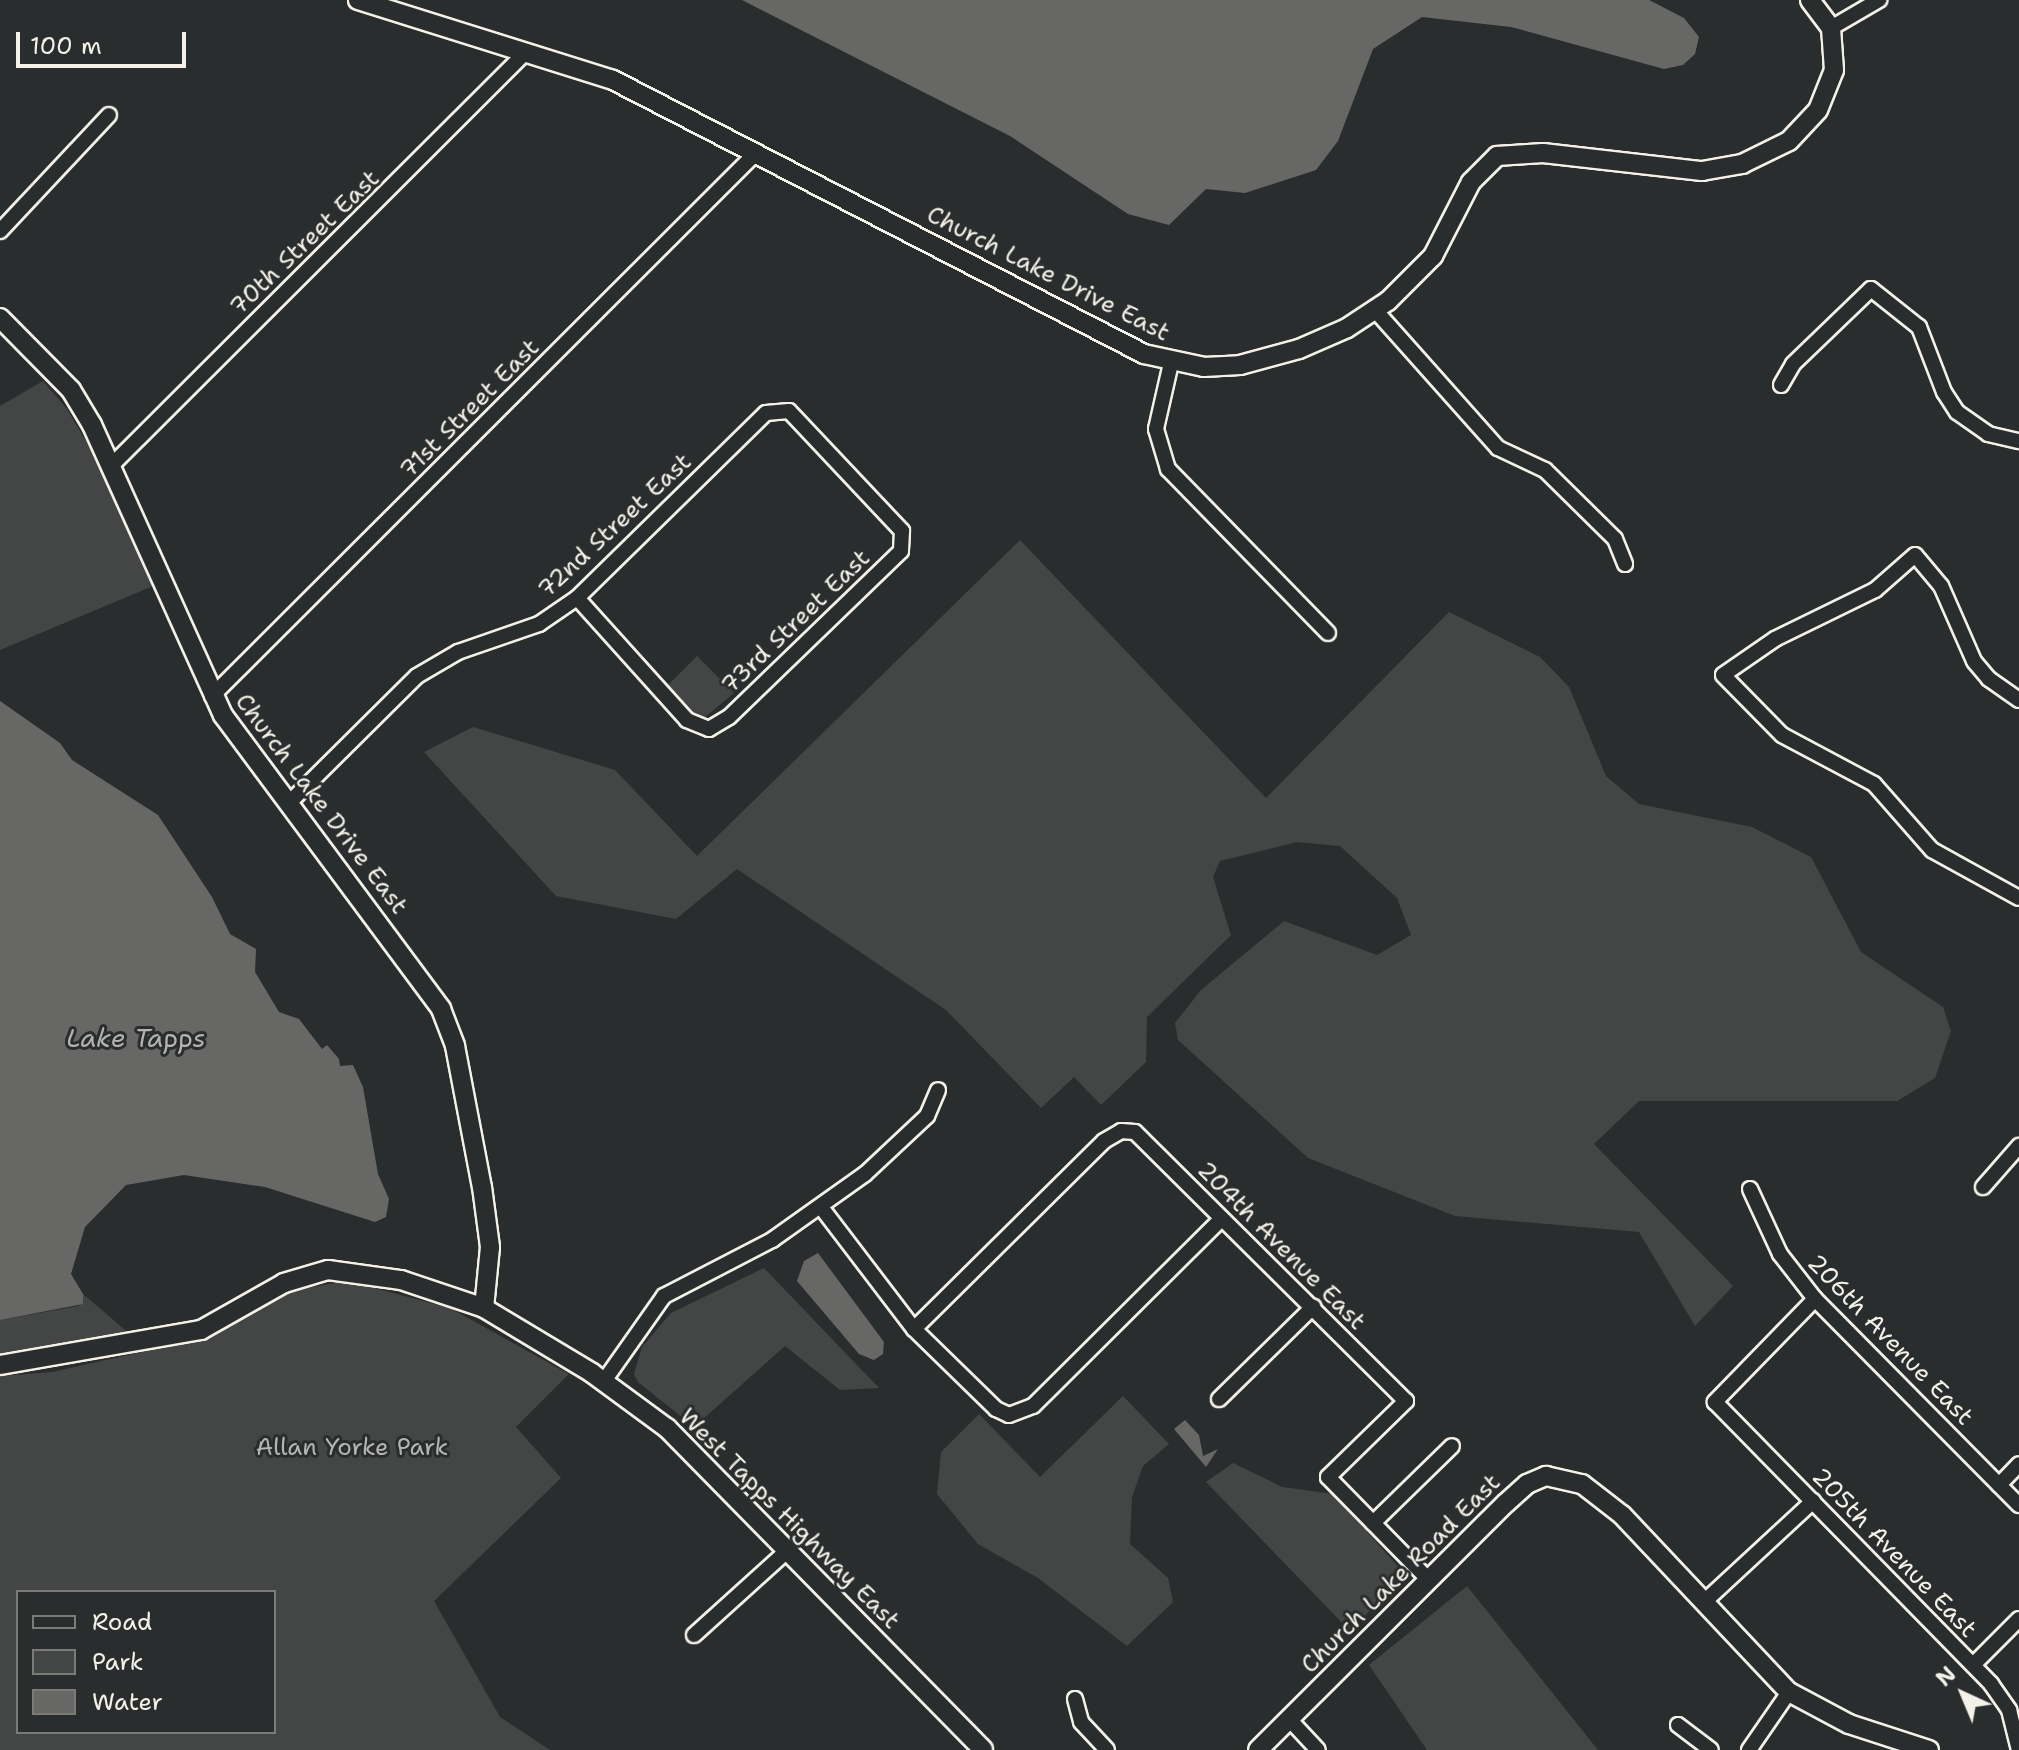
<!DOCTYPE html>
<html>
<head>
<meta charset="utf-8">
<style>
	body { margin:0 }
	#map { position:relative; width:2019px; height:1750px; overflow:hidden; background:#2a2d2e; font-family:"Shantell Sans",sans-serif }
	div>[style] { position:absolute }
	.green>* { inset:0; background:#444645 }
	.water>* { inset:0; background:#676866 }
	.roads { filter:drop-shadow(2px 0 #f4f1e8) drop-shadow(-2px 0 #f4f1e8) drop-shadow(0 2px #f4f1e8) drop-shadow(0 -2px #f4f1e8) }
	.street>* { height:14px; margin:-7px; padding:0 7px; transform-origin:7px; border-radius:7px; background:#2a2d2e }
	.secondary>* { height:18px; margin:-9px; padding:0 9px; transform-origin:9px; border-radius:9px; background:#2a2d2e }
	span { translate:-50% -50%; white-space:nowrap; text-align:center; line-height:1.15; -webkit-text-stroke:6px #2a2d2e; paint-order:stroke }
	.street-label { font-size:24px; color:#f4f1e8 }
	.park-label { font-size:24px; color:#b6b5af }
	.water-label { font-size:26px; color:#b5b3ae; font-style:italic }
	.legend { position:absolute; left:16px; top:1590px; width:260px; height:144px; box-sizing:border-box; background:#2a2d2e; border:2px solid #7b7b78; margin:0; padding:10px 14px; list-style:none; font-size:24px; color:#f4f1e8 }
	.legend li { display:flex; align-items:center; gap:16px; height:40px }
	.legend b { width:40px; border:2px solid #7b7b78 }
	.north { position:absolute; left:1923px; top:1654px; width:80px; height:80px; -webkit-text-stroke:6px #2a2d2e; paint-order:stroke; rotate:316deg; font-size:22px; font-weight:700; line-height:32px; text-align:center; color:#f4f1e8 }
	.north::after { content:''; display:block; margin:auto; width:28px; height:36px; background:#f4f1e8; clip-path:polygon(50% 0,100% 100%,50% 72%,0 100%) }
	.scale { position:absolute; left:16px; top:32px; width:170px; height:36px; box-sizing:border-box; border:4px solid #f4f1e8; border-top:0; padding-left:10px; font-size:24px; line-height:28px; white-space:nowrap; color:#f4f1e8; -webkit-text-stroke:6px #2a2d2e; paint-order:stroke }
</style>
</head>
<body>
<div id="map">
	<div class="green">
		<div style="clip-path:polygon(43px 381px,67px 409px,97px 460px,153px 586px,0 650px,0 406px)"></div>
		<div style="clip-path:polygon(1020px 540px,1266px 798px,1449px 612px,1540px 657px,1569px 687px,1606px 776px,1639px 804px,1752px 827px,1811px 857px,1861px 952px,1943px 1007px,1951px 1031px,1935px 1078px,1897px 1101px,1639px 1101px,1594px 1144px,1733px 1286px,1695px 1326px,1639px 1232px,1455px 1216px,1308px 1158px,1178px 1040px,1175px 1023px,1201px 990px,1284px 921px,1377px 955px,1411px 935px,1397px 898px,1340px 846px,1297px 842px,1220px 861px,1213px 877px,1231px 935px,1147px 1017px,1146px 1062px,1101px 1105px,1074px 1077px,1041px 1108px,946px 1010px,737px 869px,676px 919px,556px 896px,424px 752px,473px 727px,615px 770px,697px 856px)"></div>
		<div style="clip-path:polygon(697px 656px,734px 693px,705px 717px,695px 715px,668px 685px)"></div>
		<div style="clip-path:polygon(764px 1268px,879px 1388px,840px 1390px,785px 1346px,694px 1427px,638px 1382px,634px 1374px,642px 1347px,671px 1313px)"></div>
		<div style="clip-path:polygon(evenodd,347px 1281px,450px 1308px,569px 1374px,516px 1427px,561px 1478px,434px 1601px,500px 1717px,550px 1750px,0 1750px,0 1376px,52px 1372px,209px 1337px,294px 1290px,347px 1281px,18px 1592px,274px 1592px,274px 1732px,18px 1732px,18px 1592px)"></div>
		<div style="clip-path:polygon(83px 1294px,131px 1335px,0 1357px,0 1320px,79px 1306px)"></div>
		<div style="clip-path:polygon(1123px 1396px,1169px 1444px,1143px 1466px,1132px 1497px,1130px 1544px,1168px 1578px,1173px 1602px,1127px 1646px,1038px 1578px,978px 1544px,937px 1494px,941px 1452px,979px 1414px,1040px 1477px)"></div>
		<div style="clip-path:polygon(1233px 1463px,1282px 1487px,1334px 1494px,1401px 1570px,1401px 1579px,1350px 1631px,1206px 1482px)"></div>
		<div style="clip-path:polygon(1467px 1586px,1598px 1750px,1427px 1750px,1369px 1665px)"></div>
	</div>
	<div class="water">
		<div style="clip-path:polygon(742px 0,1649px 0,1684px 18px,1699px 37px,1695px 54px,1683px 65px,1664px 69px,1511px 27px,1422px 17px,1373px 49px,1338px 141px,1316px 170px,1245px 193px,1206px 189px,1169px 225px,1128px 214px,1010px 136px)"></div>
		<div style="clip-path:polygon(0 701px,60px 743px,72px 760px,158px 815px,212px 897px,230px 934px,256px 949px,255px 972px,279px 1012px,299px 1019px,322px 1049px,327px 1045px,339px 1059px,340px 1066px,353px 1065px,363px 1087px,378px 1174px,389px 1199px,386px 1217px,375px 1222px,265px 1187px,184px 1175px,126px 1185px,85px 1227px,71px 1274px,83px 1294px,83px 1304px,0 1320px)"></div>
		<div style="clip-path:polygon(818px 1253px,884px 1342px,883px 1354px,874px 1360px,859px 1354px,797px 1281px,804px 1261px)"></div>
		<div style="clip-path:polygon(1185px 1420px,1199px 1435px,1203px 1456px,1218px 1449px,1206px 1467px,1174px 1429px)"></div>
	</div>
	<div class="roads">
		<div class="street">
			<div style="left:1831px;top:28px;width:56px;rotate:-30.3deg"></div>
			<div style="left:0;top:231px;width:159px;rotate:-46.8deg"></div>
			<div style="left:1375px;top:310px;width:185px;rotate:48.3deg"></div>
			<div style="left:1498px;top:448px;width:52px;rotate:25.1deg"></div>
			<div style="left:1545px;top:470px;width:98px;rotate:44.6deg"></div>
			<div style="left:1615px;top:539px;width:27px;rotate:68deg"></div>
			<div style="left:1171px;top:363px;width:68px;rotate:102.8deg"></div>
			<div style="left:1156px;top:429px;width:42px;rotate:73.3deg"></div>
			<div style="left:1168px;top:469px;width:229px;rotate:45.7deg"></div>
			<div style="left:1781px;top:385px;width:24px;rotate:-60deg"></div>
			<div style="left:1793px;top:364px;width:108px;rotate:-43.9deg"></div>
			<div style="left:1871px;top:289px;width:61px;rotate:38.4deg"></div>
			<div style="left:1919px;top:327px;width:70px;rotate:69deg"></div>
			<div style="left:1944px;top:392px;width:24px;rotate:57deg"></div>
			<div style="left:1957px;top:412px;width:38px;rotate:35deg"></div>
			<div style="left:1988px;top:434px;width:32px;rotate:13deg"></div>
			<div style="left:112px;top:465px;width:586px;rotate:-44.93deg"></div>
			<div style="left:212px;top:696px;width:770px;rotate:-44.95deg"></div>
			<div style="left:2019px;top:700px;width:37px;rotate:-145deg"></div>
			<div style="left:1989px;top:679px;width:23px;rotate:-130deg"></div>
			<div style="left:1974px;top:661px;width:82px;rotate:-113.7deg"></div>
			<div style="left:1941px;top:586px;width:40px;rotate:-130deg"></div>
			<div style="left:1915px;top:555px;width:53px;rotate:138.8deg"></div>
			<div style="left:1875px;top:590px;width:111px;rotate:153.9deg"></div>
			<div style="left:1775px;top:639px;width:63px;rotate:145.3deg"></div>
			<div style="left:1723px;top:675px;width:84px;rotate:45.5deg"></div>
			<div style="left:1782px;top:735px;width:104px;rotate:28deg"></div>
			<div style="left:1874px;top:784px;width:88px;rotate:48.7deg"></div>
			<div style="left:1932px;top:850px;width:99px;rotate:28.9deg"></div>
			<div style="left:289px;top:803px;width:180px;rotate:-44.8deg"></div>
			<div style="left:417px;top:676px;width:48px;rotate:-30.3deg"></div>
			<div style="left:458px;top:652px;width:86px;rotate:-19.1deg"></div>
			<div style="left:539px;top:624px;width:46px;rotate:-34.4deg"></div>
			<div style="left:577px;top:598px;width:264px;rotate:-44.4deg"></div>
			<div style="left:766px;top:413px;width:23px;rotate:-5deg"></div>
			<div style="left:789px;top:411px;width:165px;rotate:46.7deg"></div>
			<div style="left:902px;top:531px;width:20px;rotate:93deg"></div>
			<div style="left:901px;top:551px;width:239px;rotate:136deg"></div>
			<div style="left:729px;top:717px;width:23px;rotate:149deg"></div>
			<div style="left:709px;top:729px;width:24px;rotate:-158deg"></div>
			<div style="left:687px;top:720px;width:164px;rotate:-132deg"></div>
			<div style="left:1983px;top:1187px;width:55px;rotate:-48.7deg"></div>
			<div style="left:1750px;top:1189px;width:72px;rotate:65.2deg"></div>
			<div style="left:1780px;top:1254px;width:57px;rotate:52.1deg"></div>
			<div style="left:1815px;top:1299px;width:290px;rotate:45.3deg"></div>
			<div style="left:821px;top:1207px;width:153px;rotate:52.7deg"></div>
			<div style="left:914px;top:1329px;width:115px;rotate:44.3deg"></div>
			<div style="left:996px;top:1409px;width:14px;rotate:25deg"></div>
			<div style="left:1009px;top:1415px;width:26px;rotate:-21deg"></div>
			<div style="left:1033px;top:1406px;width:265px;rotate:-44.8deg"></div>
			<div style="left:1815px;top:1299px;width:144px;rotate:134.2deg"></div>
			<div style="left:1715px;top:1402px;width:395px;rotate:45.6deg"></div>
			<div style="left:1991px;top:1684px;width:32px;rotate:55deg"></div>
			<div style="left:2009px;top:1710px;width:41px;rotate:76deg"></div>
			<div style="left:914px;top:1329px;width:267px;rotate:-44.7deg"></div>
			<div style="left:1104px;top:1141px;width:20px;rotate:-30deg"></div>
			<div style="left:1121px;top:1131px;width:14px;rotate:4deg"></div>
			<div style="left:1135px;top:1132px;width:382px;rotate:44.8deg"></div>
			<div style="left:1406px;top:1401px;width:109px;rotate:135.7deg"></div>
			<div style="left:1328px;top:1477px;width:143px;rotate:45.6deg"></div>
			<div style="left:604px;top:1381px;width:104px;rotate:-54.8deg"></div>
			<div style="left:664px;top:1296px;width:122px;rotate:-27.4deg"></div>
			<div style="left:772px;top:1240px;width:114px;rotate:-35.4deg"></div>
			<div style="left:865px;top:1174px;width:85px;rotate:-43.1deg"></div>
			<div style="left:927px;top:1116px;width:28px;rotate:-67deg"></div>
			<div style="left:1219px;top:1399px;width:132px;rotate:-44.4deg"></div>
			<div style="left:1999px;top:1485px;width:29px;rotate:-46deg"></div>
			<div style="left:1373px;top:1523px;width:110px;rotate:-44.3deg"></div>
			<div style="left:1703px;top:1603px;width:150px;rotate:-42.8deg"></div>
			<div style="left:694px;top:1635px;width:125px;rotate:-42.1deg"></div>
			<div style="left:1973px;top:1665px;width:65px;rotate:-45deg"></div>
			<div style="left:1075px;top:1699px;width:24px;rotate:75deg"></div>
			<div style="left:1081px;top:1722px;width:38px;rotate:47deg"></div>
			<div style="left:1289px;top:1719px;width:42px;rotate:46.9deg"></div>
			<div style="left:1678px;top:1725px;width:41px;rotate:37.1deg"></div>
			<div style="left:1749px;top:1750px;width:70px;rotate:-55.4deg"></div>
		</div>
		<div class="secondary">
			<div style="left:358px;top:0;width:267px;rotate:17.4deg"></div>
			<div style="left:613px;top:80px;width:598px;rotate:27.29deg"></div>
			<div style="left:1144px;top:354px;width:61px;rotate:12.2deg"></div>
			<div style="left:1204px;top:367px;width:36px;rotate:-3deg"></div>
			<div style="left:1240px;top:365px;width:61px;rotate:-15.2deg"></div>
			<div style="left:1299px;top:349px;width:52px;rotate:-23.6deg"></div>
			<div style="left:1347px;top:328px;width:49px;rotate:-33.4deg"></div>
			<div style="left:1388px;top:301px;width:64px;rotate:-45deg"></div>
			<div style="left:1433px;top:256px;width:83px;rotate:-62.8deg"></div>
			<div style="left:1471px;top:182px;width:37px;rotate:-45deg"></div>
			<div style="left:1497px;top:156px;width:46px;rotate:-3.7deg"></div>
			<div style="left:1543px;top:153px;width:160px;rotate:6.5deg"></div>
			<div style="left:1702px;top:171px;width:41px;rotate:-9.9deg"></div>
			<div style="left:1742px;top:164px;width:52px;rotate:-26.1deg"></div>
			<div style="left:1789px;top:141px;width:42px;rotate:-46.9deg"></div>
			<div style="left:1818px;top:110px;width:43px;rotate:-68.2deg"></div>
			<div style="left:1834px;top:70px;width:42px;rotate:-94.1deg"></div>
			<div style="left:1831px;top:28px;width:35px;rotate:-127deg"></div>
			<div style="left:0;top:318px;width:101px;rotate:45.4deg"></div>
			<div style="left:71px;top:390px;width:41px;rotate:59deg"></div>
			<div style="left:92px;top:425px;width:318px;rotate:65.7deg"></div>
			<div style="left:223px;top:715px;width:366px;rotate:53.4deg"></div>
			<div style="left:441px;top:1009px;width:40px;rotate:69deg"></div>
			<div style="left:455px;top:1046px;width:144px;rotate:79.2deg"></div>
			<div style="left:482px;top:1187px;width:61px;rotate:82.4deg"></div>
			<div style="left:490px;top:1247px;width:61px;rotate:95.6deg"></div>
			<div style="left:0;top:1365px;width:204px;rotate:-9.9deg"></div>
			<div style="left:201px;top:1330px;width:95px;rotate:-29.5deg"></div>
			<div style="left:284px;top:1283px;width:46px;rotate:-16.5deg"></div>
			<div style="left:328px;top:1270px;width:74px;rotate:7.8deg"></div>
			<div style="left:401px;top:1280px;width:88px;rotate:18.6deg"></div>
			<div style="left:484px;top:1308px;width:126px;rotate:31deg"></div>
			<div style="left:592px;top:1373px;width:93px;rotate:36.3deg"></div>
			<div style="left:667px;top:1428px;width:451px;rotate:45.5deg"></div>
			<div style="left:1258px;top:1750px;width:350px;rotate:-44.9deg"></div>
			<div style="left:1506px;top:1503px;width:28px;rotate:-42deg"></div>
			<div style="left:1527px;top:1484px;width:21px;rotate:-23deg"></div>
			<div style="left:1546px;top:1476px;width:37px;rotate:13deg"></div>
			<div style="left:1582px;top:1484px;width:51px;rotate:37.8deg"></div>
			<div style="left:1622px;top:1515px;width:243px;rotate:46.7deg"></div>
			<div style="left:1789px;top:1692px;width:68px;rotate:28.1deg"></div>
			<div style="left:1849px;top:1724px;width:84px;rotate:18deg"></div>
		</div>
	</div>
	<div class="street-label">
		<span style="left:305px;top:243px;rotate:-44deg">70th Street East</span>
		<span style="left:1048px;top:274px;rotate:27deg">Church Lake Drive East</span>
		<span style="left:470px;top:409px;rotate:-45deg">71st Street East</span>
		<span style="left:615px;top:526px;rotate:-43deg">72nd Street East</span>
		<span style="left:796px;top:622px;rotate:-44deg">73rd Street East</span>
		<span style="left:321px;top:804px;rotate:53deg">Church Lake Drive East</span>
		<span style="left:1281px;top:1246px;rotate:45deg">204th Avenue East</span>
		<span style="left:1890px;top:1340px;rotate:46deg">206th Avenue East</span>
		<span style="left:789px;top:1519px;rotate:45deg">West Tapps Highway East</span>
		<span style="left:1894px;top:1553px;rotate:46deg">205th Avenue East</span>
		<span style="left:1401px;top:1574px;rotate:-45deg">Church Lake Road East</span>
	</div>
	<div class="park-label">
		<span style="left:352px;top:1448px">Allan Yorke Park</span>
	</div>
	<div class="water-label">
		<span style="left:136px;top:1038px">Lake Tapps</span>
	</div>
	<ul class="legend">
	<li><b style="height:10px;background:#2a2d2e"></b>Road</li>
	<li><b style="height:22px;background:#444645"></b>Park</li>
	<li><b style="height:22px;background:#676866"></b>Water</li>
	</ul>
	<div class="north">N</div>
	<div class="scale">100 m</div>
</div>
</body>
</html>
